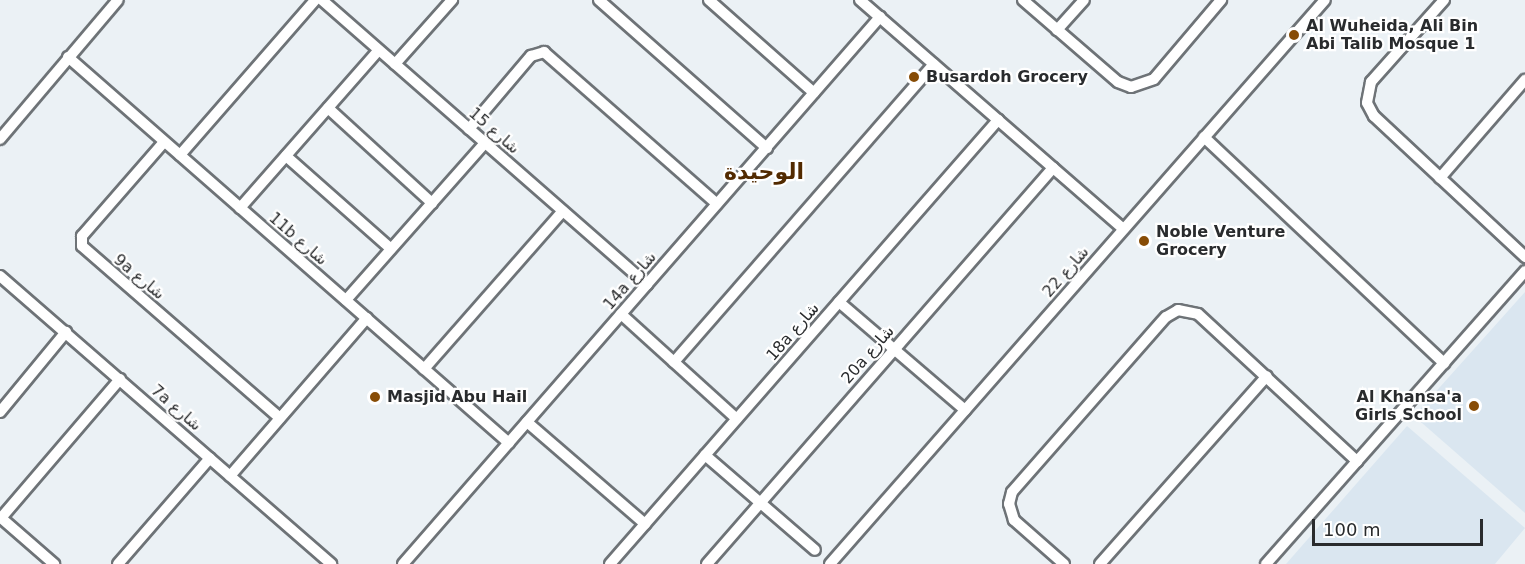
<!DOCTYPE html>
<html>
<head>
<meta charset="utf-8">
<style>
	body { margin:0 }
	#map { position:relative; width:1525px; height:564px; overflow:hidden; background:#ebf1f5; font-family:"DejaVu Sans","Noto Naskh Arabic",sans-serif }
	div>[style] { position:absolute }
	.built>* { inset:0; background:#dae6f0 }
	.roads { filter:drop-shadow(2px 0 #6e7377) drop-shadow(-2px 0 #6e7377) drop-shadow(0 2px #6e7377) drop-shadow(0 -2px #6e7377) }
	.minor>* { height:10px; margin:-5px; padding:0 5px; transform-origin:5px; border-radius:5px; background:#fff }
	.dots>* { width:16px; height:16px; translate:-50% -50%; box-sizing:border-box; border:3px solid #fff; border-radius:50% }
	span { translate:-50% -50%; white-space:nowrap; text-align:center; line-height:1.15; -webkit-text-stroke:4.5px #fff; paint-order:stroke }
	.poi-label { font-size:16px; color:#292b2d; font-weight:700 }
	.left { translate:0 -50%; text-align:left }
	.right { translate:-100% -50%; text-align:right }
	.street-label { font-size:16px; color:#292b2d }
	.district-label { font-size:22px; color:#522a00; font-weight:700 }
	.scale { position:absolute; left:1312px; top:519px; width:171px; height:27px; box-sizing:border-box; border:3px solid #292b2d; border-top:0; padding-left:8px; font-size:18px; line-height:21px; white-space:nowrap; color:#292b2d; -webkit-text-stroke:4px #fff; paint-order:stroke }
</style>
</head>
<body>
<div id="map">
	<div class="built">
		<div style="clip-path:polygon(1525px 292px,1525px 513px,1414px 416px)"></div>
		<div style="clip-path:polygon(1407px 426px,1525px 528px,1495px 564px,1286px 564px)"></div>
	</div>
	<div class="roads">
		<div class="minor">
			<div style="left:322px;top:0;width:432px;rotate:41.2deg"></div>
			<div style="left:599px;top:0;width:224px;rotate:41.4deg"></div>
			<div style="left:709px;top:0;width:140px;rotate:41.5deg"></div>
			<div style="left:860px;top:0;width:349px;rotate:41deg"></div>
			<div style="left:1023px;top:0;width:125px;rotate:40.8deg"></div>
			<div style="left:1118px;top:82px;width:14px;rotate:21deg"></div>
			<div style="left:1131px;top:87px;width:24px;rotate:-19deg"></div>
			<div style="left:1154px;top:79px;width:104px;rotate:-49.7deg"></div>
			<div style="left:1444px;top:0;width:110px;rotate:131.7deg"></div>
			<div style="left:1371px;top:82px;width:21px;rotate:101deg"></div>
			<div style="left:1367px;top:103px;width:15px;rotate:62deg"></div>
			<div style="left:1374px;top:116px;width:207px;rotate:43deg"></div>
			<div style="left:1057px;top:30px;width:40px;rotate:-48deg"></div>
			<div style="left:68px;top:57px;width:586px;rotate:41.2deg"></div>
			<div style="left:395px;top:64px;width:86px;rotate:-48.3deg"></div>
			<div style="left:328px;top:108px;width:141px;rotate:42.4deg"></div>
			<div style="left:469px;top:129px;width:96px;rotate:-49.7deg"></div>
			<div style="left:531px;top:56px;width:14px;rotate:-17deg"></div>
			<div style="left:544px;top:52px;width:230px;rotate:41.3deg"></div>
			<div style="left:1204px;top:137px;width:330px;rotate:43.3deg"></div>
			<div style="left:0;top:139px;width:182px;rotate:-49.7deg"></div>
			<div style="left:164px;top:142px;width:125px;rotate:131.1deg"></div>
			<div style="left:82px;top:236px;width:10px;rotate:90deg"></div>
			<div style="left:82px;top:246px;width:262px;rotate:41deg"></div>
			<div style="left:180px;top:155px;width:206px;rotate:-48.9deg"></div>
			<div style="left:286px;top:156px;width:140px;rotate:41.5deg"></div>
			<div style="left:1440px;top:178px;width:130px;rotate:-49.1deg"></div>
			<div style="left:240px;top:208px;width:210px;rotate:-48.7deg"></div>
			<div style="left:0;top:276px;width:439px;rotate:41deg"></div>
			<div style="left:346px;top:300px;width:210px;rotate:-48.5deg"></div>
			<div style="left:839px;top:302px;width:166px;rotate:40.6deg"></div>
			<div style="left:621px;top:314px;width:156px;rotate:42.2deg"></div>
			<div style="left:674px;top:362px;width:395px;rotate:-48.9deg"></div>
			<div style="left:424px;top:369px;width:210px;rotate:-48.7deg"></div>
			<div style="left:0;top:412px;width:104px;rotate:-50.5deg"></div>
			<div style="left:527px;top:422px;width:156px;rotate:40.8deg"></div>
			<div style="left:705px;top:455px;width:145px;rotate:40.8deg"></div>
			<div style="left:230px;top:476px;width:209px;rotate:-49.1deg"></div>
			<div style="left:0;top:517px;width:72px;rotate:41deg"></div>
			<div style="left:1px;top:518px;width:183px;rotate:-49.4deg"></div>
			<div style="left:118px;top:564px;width:140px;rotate:-49deg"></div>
			<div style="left:403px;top:564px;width:726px;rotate:-48.91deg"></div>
			<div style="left:610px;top:564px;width:590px;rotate:-48.85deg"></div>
			<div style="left:707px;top:564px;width:526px;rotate:-48.86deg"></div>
			<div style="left:830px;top:564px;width:750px;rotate:-48.73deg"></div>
			<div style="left:1064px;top:564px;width:67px;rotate:-138.7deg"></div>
			<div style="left:1014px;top:520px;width:17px;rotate:-107deg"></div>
			<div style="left:1009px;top:504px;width:12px;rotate:-76deg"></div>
			<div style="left:1012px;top:492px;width:233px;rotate:-48.7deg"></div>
			<div style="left:1166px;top:317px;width:14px;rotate:-30deg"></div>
			<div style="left:1178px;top:310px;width:20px;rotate:11deg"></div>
			<div style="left:1198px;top:314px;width:217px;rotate:42.8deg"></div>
			<div style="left:1100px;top:564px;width:251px;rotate:-48.4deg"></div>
			<div style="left:1266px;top:564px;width:391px;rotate:-48.5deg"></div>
		</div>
	</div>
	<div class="dots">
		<div style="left:1294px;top:35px;background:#874c06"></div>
		<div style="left:914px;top:77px;background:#874c06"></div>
		<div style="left:1144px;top:241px;background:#874c06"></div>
		<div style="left:375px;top:397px;background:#874c06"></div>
		<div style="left:1474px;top:406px;background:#874c06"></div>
	</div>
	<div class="poi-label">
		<span class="left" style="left:1306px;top:35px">Al Wuheida, Ali Bin<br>Abi Talib Mosque 1</span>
		<span class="left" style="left:926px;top:77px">Busardoh Grocery</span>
		<span class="left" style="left:1156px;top:241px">Noble Venture<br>Grocery</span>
		<span class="left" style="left:387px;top:397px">Masjid Abu Hail</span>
		<span class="right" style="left:1462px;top:406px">Al Khansa'a<br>Girls School</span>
	</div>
	<div class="street-label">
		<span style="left:494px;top:131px;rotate:41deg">شارع 15</span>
		<span style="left:298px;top:239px;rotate:41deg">11b شارع</span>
		<span style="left:1066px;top:272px;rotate:-49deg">شارع 22</span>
		<span style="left:139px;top:277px;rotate:40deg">9a شارع</span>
		<span style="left:630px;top:281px;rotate:-49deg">14a شارع</span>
		<span style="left:793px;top:332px;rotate:-49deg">18a شارع</span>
		<span style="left:868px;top:355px;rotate:-49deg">20a شارع</span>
		<span style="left:176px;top:408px;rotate:41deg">7a شارع</span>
	</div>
	<div class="district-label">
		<span style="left:764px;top:172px">الوحيدة</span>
	</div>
	<div class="scale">100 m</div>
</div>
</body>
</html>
